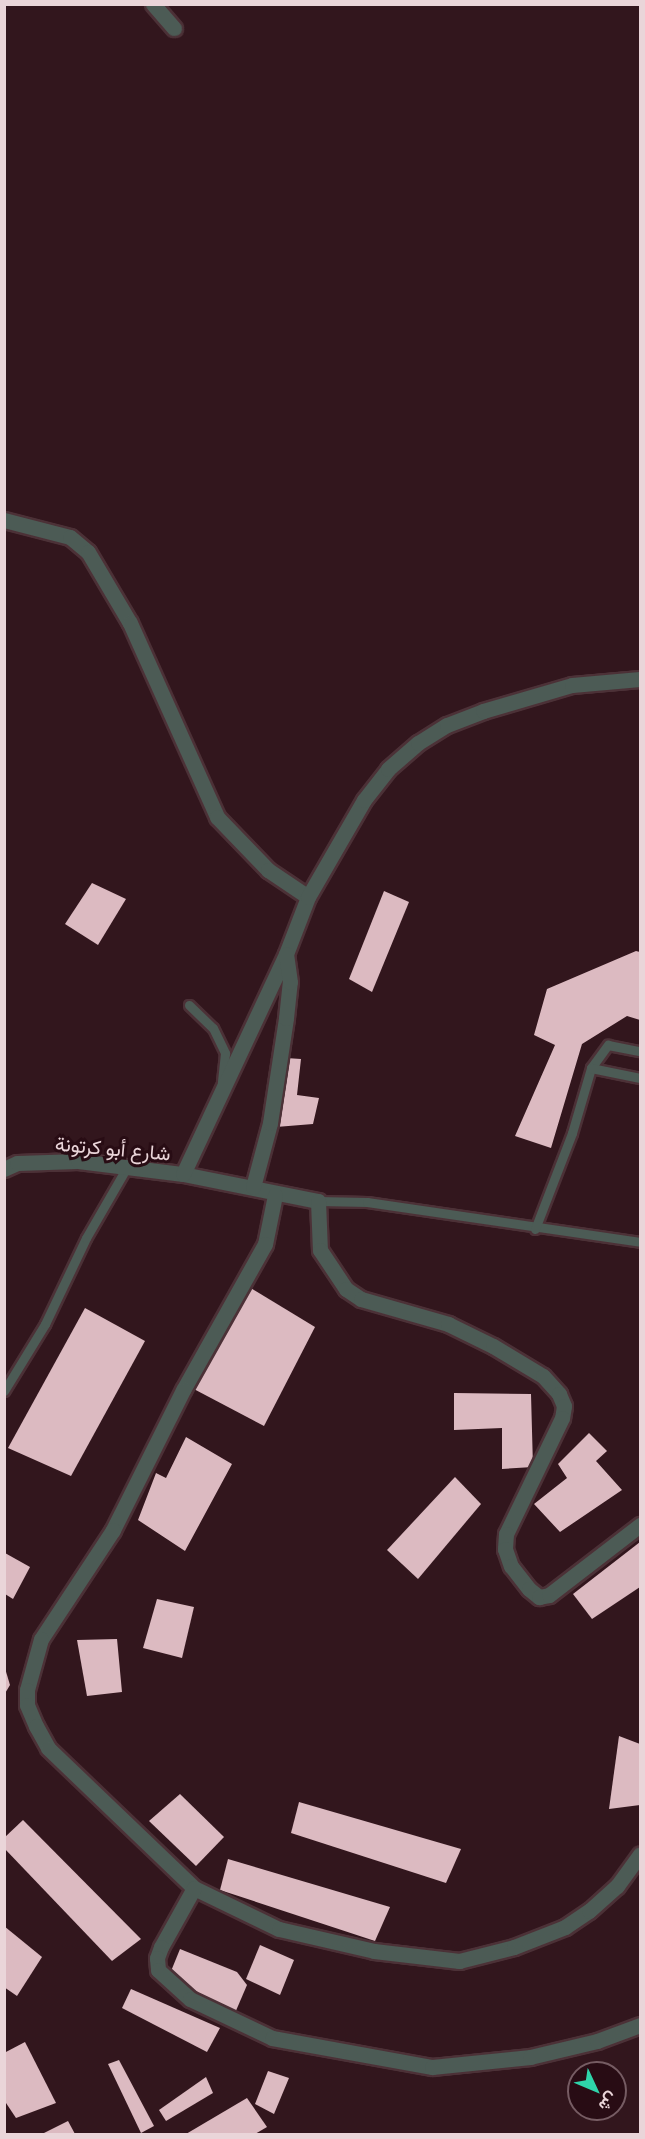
<!DOCTYPE html>
<html>
<head>
<meta charset="utf-8">
<style>
	body { margin:0 }
	#map { position:relative; width:645px; height:2139px; overflow:hidden; background:#32161d; font-family:"Playfair Display",Vazirmatn,serif }
	div>[style] { position:absolute }
	.building>* { inset:0; background:#dcbac1 }
	.roads { filter:drop-shadow(2px 0 #4c3137) drop-shadow(-2px 0 #4c3137) drop-shadow(0 2px #4c3137) drop-shadow(0 -2px #4c3137) }
	.service>* { height:9px; margin:-4.5px; padding:0 4.5px; transform-origin:4.5px; border-radius:4.5px; background:#4c5b55 }
	.minor>* { height:15px; margin:-7.5px; padding:0 7.5px; transform-origin:7.5px; border-radius:7.5px; background:#4c5b55 }
	span { translate:-50% -50%; white-space:nowrap; text-align:center; line-height:1.15; -webkit-text-stroke:6px #280c14; paint-order:stroke }
	.street-label { font-size:20px; color:#ead5d9 }
	.frame { position:absolute; inset:0; border:6px solid #ead5d9; pointer-events:none }
	.north { position:absolute; left:567px; top:2061px; width:60px; height:60px; box-sizing:border-box; background:#280c14; border:2px solid #765c63; border-radius:50%; rotate:134deg; font-size:16px; font-weight:700; line-height:24px; text-align:center; color:#ead5d9 }
	.north::after { content:''; display:block; margin:auto; width:21px; height:27px; background:#2fd4aa; clip-path:polygon(50% 0,100% 100%,50% 72%,0 100%) }
</style>
</head>
<body>
<div id="map">
	<div class="building">
		<div style="clip-path:polygon(92px 883px,126px 899px,98px 945px,65px 924px)"></div>
		<div style="clip-path:polygon(384px 891px,409px 902px,372px 992px,349px 979px)"></div>
		<div style="clip-path:polygon(636px 951px,640px 952px,640px 1020px,627px 1016px,582px 1044px,551px 1148px,515px 1136px,555px 1045px,534px 1035px,547px 989px)"></div>
		<div style="clip-path:polygon(286px 1058px,301px 1059px,297px 1095px,319px 1098px,313px 1124px,276px 1127px)"></div>
		<div style="clip-path:polygon(249px 1287px,315px 1327px,264px 1426px,190px 1387px)"></div>
		<div style="clip-path:polygon(85px 1308px,145px 1341px,71px 1476px,8px 1448px)"></div>
		<div style="clip-path:polygon(454px 1393px,531px 1394px,533px 1467px,502px 1469px,502px 1428px,454px 1430px)"></div>
		<div style="clip-path:polygon(589px 1433px,607px 1451px,596px 1461px,622px 1490px,560px 1532px,534px 1504px,567px 1478px,558px 1464px)"></div>
		<div style="clip-path:polygon(186px 1437px,232px 1464px,185px 1551px,138px 1520px,156px 1473px,166px 1478px)"></div>
		<div style="clip-path:polygon(455px 1477px,481px 1504px,418px 1579px,387px 1550px)"></div>
		<div style="clip-path:polygon(640px 1542px,640px 1587px,592px 1619px,573px 1594px)"></div>
		<div style="clip-path:polygon(5px 1553px,30px 1567px,13px 1599px,5px 1594px)"></div>
		<div style="clip-path:polygon(157px 1599px,194px 1607px,182px 1658px,143px 1648px)"></div>
		<div style="clip-path:polygon(117px 1639px,122px 1692px,87px 1696px,77px 1640px)"></div>
		<div style="clip-path:polygon(4px 1665px,10px 1685px,4px 1695px)"></div>
		<div style="clip-path:polygon(619px 1736px,640px 1744px,640px 1805px,609px 1809px)"></div>
		<div style="clip-path:polygon(180px 1794px,224px 1837px,196px 1866px,149px 1821px)"></div>
		<div style="clip-path:polygon(299px 1802px,461px 1849px,446px 1883px,291px 1833px)"></div>
		<div style="clip-path:polygon(23px 1820px,141px 1939px,112px 1961px,4px 1848px,4px 1838px)"></div>
		<div style="clip-path:polygon(228px 1859px,390px 1907px,375px 1941px,220px 1890px)"></div>
		<div style="clip-path:polygon(4px 1926px,42px 1957px,17px 1996px,4px 1987px)"></div>
		<div style="clip-path:polygon(260px 1945px,294px 1960px,280px 1995px,246px 1979px)"></div>
		<div style="clip-path:polygon(180px 1949px,237px 1972px,247px 1985px,235px 2013px,167px 1981px)"></div>
		<div style="clip-path:polygon(131px 1989px,220px 2028px,207px 2052px,122px 2008px)"></div>
		<div style="clip-path:polygon(25px 2042px,56px 2103px,16px 2118px,4px 2100px,4px 2053px)"></div>
		<div style="clip-path:polygon(119px 2060px,154px 2126px,141px 2133px,108px 2064px)"></div>
		<div style="clip-path:polygon(268px 2071px,289px 2078px,274px 2114px,255px 2104px)"></div>
		<div style="clip-path:polygon(206px 2077px,213px 2093px,166px 2121px,159px 2110px)"></div>
		<div style="clip-path:polygon(247px 2098px,267px 2127px,255px 2134px,186px 2134px)"></div>
		<div style="clip-path:polygon(68px 2121px,75px 2134px,42px 2134px)"></div>
	</div>
	<div class="roads">
		<div class="service">
			<div style="left:189px;top:1005px;width:33px;rotate:44deg"></div>
			<div style="left:213px;top:1028px;width:28px;rotate:64deg"></div>
			<div style="left:225px;top:1053px;width:30px;rotate:96deg"></div>
			<div style="left:591px;top:1068px;width:29px;rotate:-54deg"></div>
			<div style="left:608px;top:1045px;width:33px;rotate:11deg"></div>
			<div style="left:318px;top:1201px;width:49px;rotate:1.2deg"></div>
			<div style="left:367px;top:1202px;width:276px;rotate:8.3deg"></div>
			<div style="left:535px;top:1229px;width:103px;rotate:-68.9deg"></div>
			<div style="left:572px;top:1133px;width:68px;rotate:-73.7deg"></div>
			<div style="left:591px;top:1068px;width:50px;rotate:11.5deg"></div>
			<div style="left:4px;top:1391px;width:79px;rotate:-58.5deg"></div>
			<div style="left:45px;top:1324px;width:95px;rotate:-64.5deg"></div>
			<div style="left:86px;top:1238px;width:82px;rotate:-60deg"></div>
		</div>
		<div class="minor">
			<div style="left:153px;top:4px;width:32px;rotate:49deg"></div>
			<div style="left:4px;top:520px;width:68px;rotate:14.4deg"></div>
			<div style="left:70px;top:537px;width:23px;rotate:40deg"></div>
			<div style="left:88px;top:552px;width:82px;rotate:59.4deg"></div>
			<div style="left:130px;top:623px;width:213px;rotate:65.8deg"></div>
			<div style="left:217px;top:817px;width:74px;rotate:46.1deg"></div>
			<div style="left:268px;top:870px;width:48px;rotate:34deg"></div>
			<div style="left:4px;top:1169px;width:14px;rotate:-25deg"></div>
			<div style="left:17px;top:1163px;width:61px;rotate:-1.9deg"></div>
			<div style="left:78px;top:1161px;width:106px;rotate:7.1deg"></div>
			<div style="left:183px;top:1174px;width:138px;rotate:11.3deg"></div>
			<div style="left:318px;top:1201px;width:49px;rotate:87.7deg"></div>
			<div style="left:320px;top:1250px;width:47px;rotate:56.3deg"></div>
			<div style="left:346px;top:1289px;width:18px;rotate:34deg"></div>
			<div style="left:361px;top:1299px;width:91px;rotate:16deg"></div>
			<div style="left:448px;top:1324px;width:50px;rotate:26.1deg"></div>
			<div style="left:493px;top:1346px;width:58px;rotate:31deg"></div>
			<div style="left:543px;top:1376px;width:24px;rotate:48deg"></div>
			<div style="left:559px;top:1394px;width:13px;rotate:67deg"></div>
			<div style="left:564px;top:1406px;width:12px;rotate:99deg"></div>
			<div style="left:562px;top:1418px;width:129px;rotate:115.8deg"></div>
			<div style="left:506px;top:1534px;width:15px;rotate:94deg"></div>
			<div style="left:505px;top:1549px;width:18px;rotate:71deg"></div>
			<div style="left:511px;top:1566px;width:29px;rotate:52deg"></div>
			<div style="left:529px;top:1589px;width:13px;rotate:39deg"></div>
			<div style="left:539px;top:1597px;width:10px;rotate:-11deg"></div>
			<div style="left:549px;top:1595px;width:115px;rotate:-37.6deg"></div>
			<div style="left:183px;top:1174px;width:243px;rotate:-64.9deg"></div>
			<div style="left:286px;top:954px;width:61px;rotate:-68.9deg"></div>
			<div style="left:308px;top:897px;width:112px;rotate:-60deg"></div>
			<div style="left:364px;top:800px;width:39px;rotate:-52deg"></div>
			<div style="left:388px;top:769px;width:40px;rotate:-41deg"></div>
			<div style="left:418px;top:743px;width:34px;rotate:-32deg"></div>
			<div style="left:447px;top:725px;width:39px;rotate:-21deg"></div>
			<div style="left:483px;top:711px;width:93px;rotate:-16.3deg"></div>
			<div style="left:572px;top:685px;width:68px;rotate:-5deg"></div>
			<div style="left:253px;top:1187px;width:66px;rotate:-75.1deg"></div>
			<div style="left:270px;top:1123px;width:106px;rotate:-81.3deg"></div>
			<div style="left:286px;top:1018px;width:36px;rotate:-84deg"></div>
			<div style="left:290px;top:982px;width:28px;rotate:-98deg"></div>
			<div style="left:275px;top:1195px;width:50px;rotate:101.5deg"></div>
			<div style="left:265px;top:1244px;width:167px;rotate:119.3deg"></div>
			<div style="left:183px;top:1390px;width:157px;rotate:116.6deg"></div>
			<div style="left:113px;top:1530px;width:131px;rotate:123.4deg"></div>
			<div style="left:41px;top:1639px;width:53px;rotate:105.4deg"></div>
			<div style="left:27px;top:1690px;width:15px;rotate:90deg"></div>
			<div style="left:27px;top:1705px;width:23px;rotate:67deg"></div>
			<div style="left:36px;top:1726px;width:25px;rotate:61deg"></div>
			<div style="left:48px;top:1748px;width:202px;rotate:43.8deg"></div>
			<div style="left:194px;top:1888px;width:94px;rotate:25.8deg"></div>
			<div style="left:279px;top:1929px;width:98px;rotate:13deg"></div>
			<div style="left:374px;top:1951px;width:86px;rotate:6.7deg"></div>
			<div style="left:459px;top:1961px;width:57px;rotate:-14.3deg"></div>
			<div style="left:514px;top:1947px;width:55px;rotate:-21.4deg"></div>
			<div style="left:565px;top:1927px;width:29px;rotate:-34deg"></div>
			<div style="left:589px;top:1911px;width:38px;rotate:-42deg"></div>
			<div style="left:617px;top:1886px;width:39px;rotate:-54deg"></div>
			<div style="left:194px;top:1888px;width:68px;rotate:119.2deg"></div>
			<div style="left:161px;top:1947px;width:12px;rotate:110deg"></div>
			<div style="left:157px;top:1958px;width:12px;rotate:85deg"></div>
			<div style="left:158px;top:1970px;width:43px;rotate:42.2deg"></div>
			<div style="left:190px;top:1999px;width:91px;rotate:25.4deg"></div>
			<div style="left:272px;top:2038px;width:163px;rotate:10.3deg"></div>
			<div style="left:432px;top:2067px;width:99px;rotate:-5.8deg"></div>
			<div style="left:530px;top:2057px;width:69px;rotate:-13.4deg"></div>
			<div style="left:597px;top:2041px;width:46px;rotate:-20.4deg"></div>
		</div>
	</div>
	<div class="street-label">
		<span style="left:113px;top:1147px;rotate:5deg">شارع أبو كرتونة</span>
	</div>
	<div class="frame"></div>
	<div class="north">ش</div>
</div>
</body>
</html>
